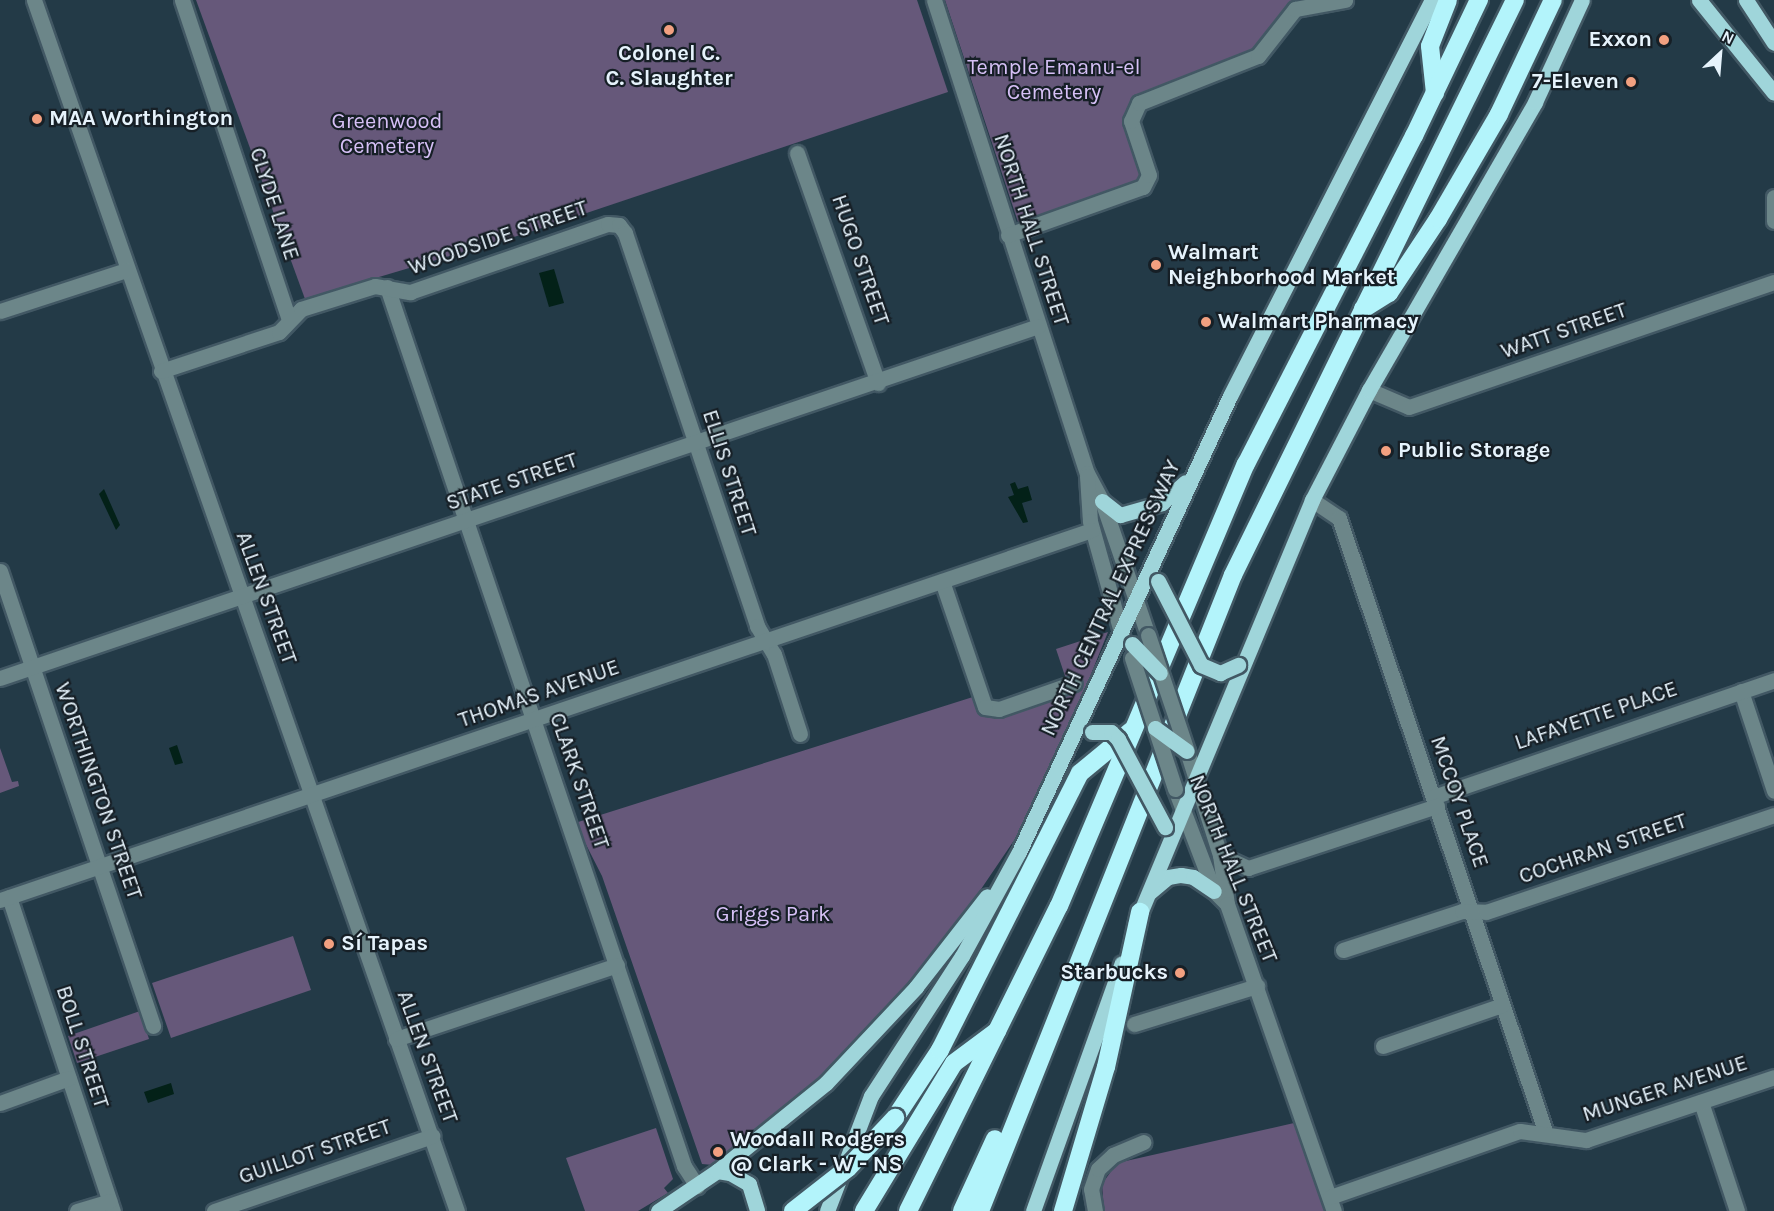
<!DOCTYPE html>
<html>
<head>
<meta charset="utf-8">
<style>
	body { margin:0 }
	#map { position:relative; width:1774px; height:1211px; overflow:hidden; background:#233a47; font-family:Karla,sans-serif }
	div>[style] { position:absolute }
	.green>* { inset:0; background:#66587a }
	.water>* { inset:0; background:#032118 }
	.roads { filter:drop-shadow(2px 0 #425864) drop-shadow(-2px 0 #425864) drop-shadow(0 2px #425864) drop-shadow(0 -2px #425864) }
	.minor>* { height:15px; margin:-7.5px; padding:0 7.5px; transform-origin:7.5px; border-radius:7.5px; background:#6c8689 }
	.major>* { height:15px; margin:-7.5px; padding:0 7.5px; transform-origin:7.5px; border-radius:7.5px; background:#9fd5da }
	.highway>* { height:18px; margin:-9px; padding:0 9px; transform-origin:9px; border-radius:9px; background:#b3f4fb }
	.bridges { filter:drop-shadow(2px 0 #425864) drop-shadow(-2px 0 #425864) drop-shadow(0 2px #425864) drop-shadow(0 -2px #425864) }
	.minor-bridge>* { height:15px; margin:-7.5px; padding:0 7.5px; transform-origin:7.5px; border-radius:7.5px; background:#6c8689 }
	.major-bridge>* { height:15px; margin:-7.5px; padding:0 7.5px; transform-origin:7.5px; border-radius:7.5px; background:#9fd5da }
	.highway-bridge>* { height:18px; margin:-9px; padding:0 9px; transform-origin:9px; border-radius:9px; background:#b3f4fb }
	.dots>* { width:16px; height:16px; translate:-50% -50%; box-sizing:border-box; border:3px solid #161f26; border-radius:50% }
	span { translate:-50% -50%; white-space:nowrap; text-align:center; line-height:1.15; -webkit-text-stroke:4.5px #161f26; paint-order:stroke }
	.poi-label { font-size:22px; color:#e6f3fc; font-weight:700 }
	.right { translate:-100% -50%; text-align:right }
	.left { translate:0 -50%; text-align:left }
	.park-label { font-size:22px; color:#d6c0f6 }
	.street-label { font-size:22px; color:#e6f3fc }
	.north { position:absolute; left:1690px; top:24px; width:60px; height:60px; -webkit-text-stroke:4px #161f26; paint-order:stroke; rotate:26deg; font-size:16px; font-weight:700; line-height:24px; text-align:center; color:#e6f3fc }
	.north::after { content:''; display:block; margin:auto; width:21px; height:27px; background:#e6f3fc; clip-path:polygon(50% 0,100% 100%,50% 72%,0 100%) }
</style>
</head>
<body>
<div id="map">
	<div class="green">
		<div style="clip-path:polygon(196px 0,917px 0,948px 92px,527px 233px,305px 299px)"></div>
		<div style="clip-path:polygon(945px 0,1304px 0,1258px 51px,1133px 101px,1126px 113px,1127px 131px,1144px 179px,1020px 228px)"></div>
		<div style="clip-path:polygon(1108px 632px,1085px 689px,1090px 690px,1023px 827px,952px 932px,855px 1045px,814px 1084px,713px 1165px,702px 1164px,602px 876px,575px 823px,976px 696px,978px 711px,996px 719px,1082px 690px,1077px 676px,1066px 679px,1056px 649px)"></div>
		<div style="clip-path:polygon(0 748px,12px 782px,18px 781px,19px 786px,0 793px)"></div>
		<div style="clip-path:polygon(293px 936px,311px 990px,171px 1038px,152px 983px)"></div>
		<div style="clip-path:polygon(140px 1011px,149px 1039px,77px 1063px,68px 1036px)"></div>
		<div style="clip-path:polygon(1294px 1123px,1325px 1211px,1104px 1211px,1102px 1184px,1117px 1163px)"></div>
		<div style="clip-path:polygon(656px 1128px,673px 1179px,664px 1188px,668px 1193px,638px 1211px,585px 1211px,566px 1158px)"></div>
	</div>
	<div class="water">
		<div style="clip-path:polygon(554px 269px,564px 303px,549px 307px,539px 273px)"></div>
		<div style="clip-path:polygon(1015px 482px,1018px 489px,1028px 486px,1032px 500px,1022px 503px,1028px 522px,1023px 523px,1008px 497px,1014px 495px,1010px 484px)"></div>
		<div style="clip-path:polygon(104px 489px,120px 525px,116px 530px,99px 494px)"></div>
		<div style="clip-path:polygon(177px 745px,183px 763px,175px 765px,169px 748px)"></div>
		<div style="clip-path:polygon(171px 1083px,174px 1094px,148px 1103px,144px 1092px)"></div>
	</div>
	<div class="roads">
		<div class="minor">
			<div style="left:34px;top:0;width:1283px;rotate:70.75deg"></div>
			<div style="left:182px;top:0;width:336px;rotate:71.5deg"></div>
			<div style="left:934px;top:0;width:497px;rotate:72.1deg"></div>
			<div style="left:1087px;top:473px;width:32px;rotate:62deg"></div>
			<div style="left:1102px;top:501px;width:142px;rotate:71.1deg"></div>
			<div style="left:797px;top:153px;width:244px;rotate:70.6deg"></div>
			<div style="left:1774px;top:197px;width:24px;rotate:90deg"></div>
			<div style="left:1008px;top:235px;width:143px;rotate:-19.6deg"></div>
			<div style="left:1143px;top:187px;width:13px;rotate:-63deg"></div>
			<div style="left:1149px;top:175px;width:57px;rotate:-108.4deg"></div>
			<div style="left:1131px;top:121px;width:20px;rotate:-66deg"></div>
			<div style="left:1139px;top:103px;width:128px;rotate:-21.6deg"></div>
			<div style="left:1258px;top:56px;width:60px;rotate:-51.8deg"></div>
			<div style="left:1295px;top:9px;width:51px;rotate:-10.2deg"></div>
			<div style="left:387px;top:287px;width:928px;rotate:71.33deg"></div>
			<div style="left:684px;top:1166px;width:24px;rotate:57deg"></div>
			<div style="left:0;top:311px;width:133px;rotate:-18deg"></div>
			<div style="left:161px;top:371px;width:124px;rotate:-18.3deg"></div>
			<div style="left:279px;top:332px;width:32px;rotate:-46deg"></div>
			<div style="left:301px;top:309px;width:77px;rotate:-17.3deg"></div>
			<div style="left:375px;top:286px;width:36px;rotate:10deg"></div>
			<div style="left:410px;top:292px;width:209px;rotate:-19deg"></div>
			<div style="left:608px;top:224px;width:11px;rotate:5deg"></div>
			<div style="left:619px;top:225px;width:10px;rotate:53deg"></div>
			<div style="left:625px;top:233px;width:415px;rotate:71.4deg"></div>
			<div style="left:757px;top:626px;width:33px;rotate:59deg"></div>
			<div style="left:774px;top:654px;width:84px;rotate:72deg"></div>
			<div style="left:1369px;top:390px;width:43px;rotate:23deg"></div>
			<div style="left:1409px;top:407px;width:386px;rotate:-18.9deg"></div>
			<div style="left:1087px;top:476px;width:45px;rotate:86.2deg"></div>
			<div style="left:1090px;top:521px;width:123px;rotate:74.4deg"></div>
			<div style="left:1312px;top:500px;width:32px;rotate:34deg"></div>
			<div style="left:1339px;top:518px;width:647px;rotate:71.42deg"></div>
			<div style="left:0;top:571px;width:480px;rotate:71.4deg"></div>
			<div style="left:942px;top:581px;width:133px;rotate:71.2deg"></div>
			<div style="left:985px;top:707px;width:14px;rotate:8deg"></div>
			<div style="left:999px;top:709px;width:79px;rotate:-19.1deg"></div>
			<div style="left:0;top:678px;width:1096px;rotate:-18.73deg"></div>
			<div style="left:1741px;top:691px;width:105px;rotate:71.7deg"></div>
			<div style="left:1187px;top:751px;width:109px;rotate:72.4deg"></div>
			<div style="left:1220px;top:855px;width:49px;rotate:81.9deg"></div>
			<div style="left:1175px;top:789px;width:109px;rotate:69.1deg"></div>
			<div style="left:1214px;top:891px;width:18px;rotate:45deg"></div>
			<div style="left:1227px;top:904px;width:325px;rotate:70.8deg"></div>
			<div style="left:1433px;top:797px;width:361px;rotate:-18.9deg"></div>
			<div style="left:1220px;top:855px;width:31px;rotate:25deg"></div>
			<div style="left:1248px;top:868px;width:199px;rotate:-18.2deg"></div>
			<div style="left:9px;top:897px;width:331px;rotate:71.7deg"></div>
			<div style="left:0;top:900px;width:1153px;rotate:-18.72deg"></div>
			<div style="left:1343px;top:950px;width:125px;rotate:-18.1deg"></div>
			<div style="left:1462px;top:911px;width:24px;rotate:2deg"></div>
			<div style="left:1486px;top:912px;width:304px;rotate:-18.6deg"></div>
			<div style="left:1134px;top:1024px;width:129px;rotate:-17.2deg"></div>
			<div style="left:396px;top:1039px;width:233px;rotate:-18.5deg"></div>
			<div style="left:1383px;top:1046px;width:126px;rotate:-19deg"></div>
			<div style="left:1701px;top:1102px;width:115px;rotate:71.7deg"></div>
			<div style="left:0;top:1103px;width:73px;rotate:-19.9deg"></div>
			<div style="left:1330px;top:1197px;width:201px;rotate:-19.2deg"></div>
			<div style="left:1520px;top:1131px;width:67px;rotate:7.8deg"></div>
			<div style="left:1586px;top:1140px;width:198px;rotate:-18.5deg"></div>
			<div style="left:77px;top:1211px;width:34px;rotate:-17deg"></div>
			<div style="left:214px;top:1211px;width:231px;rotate:-19deg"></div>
			<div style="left:1095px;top:1211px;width:22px;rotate:-100deg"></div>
			<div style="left:1091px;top:1189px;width:21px;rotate:-71deg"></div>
			<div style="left:1098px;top:1169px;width:21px;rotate:-43deg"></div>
			<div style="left:1113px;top:1155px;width:33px;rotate:-23deg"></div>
		</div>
		<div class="major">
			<div style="left:1699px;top:0;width:119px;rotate:51.1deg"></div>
			<div style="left:1746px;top:0;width:51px;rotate:56.9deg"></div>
			<div style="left:1102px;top:501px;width:23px;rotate:38deg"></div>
			<div style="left:1120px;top:515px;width:44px;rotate:-15.9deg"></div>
			<div style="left:1162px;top:503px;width:31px;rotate:-42deg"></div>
			<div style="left:1150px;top:892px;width:23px;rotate:-40deg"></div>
			<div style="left:1168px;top:877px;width:13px;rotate:-9deg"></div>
			<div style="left:1181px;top:875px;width:12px;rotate:9deg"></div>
			<div style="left:1193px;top:877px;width:25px;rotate:34deg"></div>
			<div style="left:1136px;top:923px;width:458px;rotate:-67.4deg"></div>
			<div style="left:1312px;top:500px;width:124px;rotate:-62.6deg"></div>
			<div style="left:1369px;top:390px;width:332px;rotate:-60deg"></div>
			<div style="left:1535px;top:102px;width:112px;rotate:-65.3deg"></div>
			<div style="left:717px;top:1171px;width:13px;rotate:9deg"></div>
			<div style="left:730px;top:1173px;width:22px;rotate:30deg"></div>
			<div style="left:749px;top:1184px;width:28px;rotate:73deg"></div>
			<div style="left:658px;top:1211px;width:71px;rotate:-34.1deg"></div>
			<div style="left:717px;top:1171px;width:140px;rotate:-38.9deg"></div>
			<div style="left:826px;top:1083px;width:132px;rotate:-46.8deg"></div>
			<div style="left:916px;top:987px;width:115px;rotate:-52deg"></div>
			<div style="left:827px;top:1211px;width:123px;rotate:-69.1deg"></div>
			<div style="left:871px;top:1096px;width:167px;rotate:-57deg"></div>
			<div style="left:962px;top:956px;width:119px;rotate:-61.3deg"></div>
			<div style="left:1019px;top:852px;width:502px;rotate:-65.17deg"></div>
			<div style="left:1230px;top:396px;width:445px;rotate:-63deg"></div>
			<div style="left:1033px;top:1211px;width:263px;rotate:-70.3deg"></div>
		</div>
		<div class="highway">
			<div style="left:1435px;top:93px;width:47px;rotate:-96.1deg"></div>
			<div style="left:1430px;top:46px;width:49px;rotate:-68.6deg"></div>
			<div style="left:1363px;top:309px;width:31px;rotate:-32deg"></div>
			<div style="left:1389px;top:293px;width:89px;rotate:-56.5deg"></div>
			<div style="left:1438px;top:219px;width:121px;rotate:-59.8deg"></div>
			<div style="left:1499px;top:114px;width:126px;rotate:-64.7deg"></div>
			<div style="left:895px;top:1118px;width:82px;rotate:-56.5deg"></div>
			<div style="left:940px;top:1050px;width:310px;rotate:-63.2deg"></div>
			<div style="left:1080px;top:773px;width:66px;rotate:-39.5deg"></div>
			<div style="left:864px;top:1211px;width:173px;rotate:-58.7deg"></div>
			<div style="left:954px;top:1063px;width:54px;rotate:-36.7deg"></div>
			<div style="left:908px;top:1211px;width:340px;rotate:-63.7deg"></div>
			<div style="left:1059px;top:906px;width:480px;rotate:-67.1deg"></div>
			<div style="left:1246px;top:464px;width:369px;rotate:-62.9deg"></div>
			<div style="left:1414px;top:136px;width:151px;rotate:-64.5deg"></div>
			<div style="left:962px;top:1211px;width:79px;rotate:-65.4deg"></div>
			<div style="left:980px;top:1211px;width:684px;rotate:-68.31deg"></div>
			<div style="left:1233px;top:575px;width:640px;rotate:-63.88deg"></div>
			<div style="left:1063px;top:1211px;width:150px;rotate:-73.4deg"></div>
			<div style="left:1106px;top:1067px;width:159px;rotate:-77.6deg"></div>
		</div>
	</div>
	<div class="bridges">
		<div class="minor-bridge">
			<div style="left:1148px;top:635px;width:122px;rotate:71.4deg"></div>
			<div style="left:1132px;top:658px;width:138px;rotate:71.8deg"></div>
		</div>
		<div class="major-bridge">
			<div style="left:1158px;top:581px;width:94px;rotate:62.9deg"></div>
			<div style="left:1201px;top:665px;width:21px;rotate:23deg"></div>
			<div style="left:1220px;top:673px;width:20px;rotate:-24deg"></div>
			<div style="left:1132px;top:644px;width:40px;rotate:46deg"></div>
			<div style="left:1155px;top:728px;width:39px;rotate:36deg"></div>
			<div style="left:1092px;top:732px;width:19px"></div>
			<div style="left:1111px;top:732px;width:10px;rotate:45deg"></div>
			<div style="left:1118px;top:739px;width:100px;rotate:61.9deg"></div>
		</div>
		<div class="highway-bridge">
			<div style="left:793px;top:1211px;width:70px;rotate:-38deg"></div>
			<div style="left:848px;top:1168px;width:69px;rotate:-46.8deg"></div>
		</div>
	</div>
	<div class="dots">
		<div style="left:669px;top:30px;background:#f2a080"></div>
		<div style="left:1664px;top:40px;background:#f2a080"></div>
		<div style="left:1631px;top:82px;background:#f2a080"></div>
		<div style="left:37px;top:119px;background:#f2a080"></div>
		<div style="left:1156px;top:265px;background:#f2a080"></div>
		<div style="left:1206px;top:322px;background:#f2a080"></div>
		<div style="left:1386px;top:451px;background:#f2a080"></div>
		<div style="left:329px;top:944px;background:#f2a080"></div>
		<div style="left:1180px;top:973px;background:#f2a080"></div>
		<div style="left:718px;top:1152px;background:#f2a080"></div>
	</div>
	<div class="poi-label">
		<span class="right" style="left:1652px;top:40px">Exxon</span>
		<span style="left:669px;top:66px">Colonel C.<br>C. Slaughter</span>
		<span class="right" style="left:1619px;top:82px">7-Eleven</span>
		<span class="left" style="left:49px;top:119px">MAA Worthington</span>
		<span class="left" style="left:1168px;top:265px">Walmart<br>Neighborhood Market</span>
		<span class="left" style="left:1218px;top:322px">Walmart Pharmacy</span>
		<span class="left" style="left:1398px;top:451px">Public Storage</span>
		<span class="left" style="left:341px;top:944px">Sí Tapas</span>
		<span class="right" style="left:1168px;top:973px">Starbucks</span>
		<span class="left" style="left:730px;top:1152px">Woodall Rodgers<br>@ Clark - W - NS</span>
	</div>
	<div class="park-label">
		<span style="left:1054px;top:80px">Temple Emanu-el<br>Cemetery</span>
		<span style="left:387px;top:134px">Greenwood<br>Cemetery</span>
		<span style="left:773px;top:915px">Griggs Park</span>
	</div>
	<div class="street-label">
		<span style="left:274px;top:204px;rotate:72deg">CLYDE LANE</span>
		<span style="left:1031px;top:230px;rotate:72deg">NORTH HALL STREET</span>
		<span style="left:498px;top:238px;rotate:-19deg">WOODSIDE STREET</span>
		<span style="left:860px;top:260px;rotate:71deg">HUGO STREET</span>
		<span style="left:1564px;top:331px;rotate:-19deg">WATT STREET</span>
		<span style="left:729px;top:473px;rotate:72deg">ELLIS STREET</span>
		<span style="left:512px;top:482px;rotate:-19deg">STATE STREET</span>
		<span style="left:266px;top:598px;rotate:70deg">ALLEN STREET</span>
		<span style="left:1111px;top:598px;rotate:-65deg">NORTH CENTRAL EXPRESSWAY</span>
		<span style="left:539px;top:694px;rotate:-19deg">THOMAS AVENUE</span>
		<span style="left:1596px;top:716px;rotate:-19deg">LAFAYETTE PLACE</span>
		<span style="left:579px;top:781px;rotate:71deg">CLARK STREET</span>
		<span style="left:98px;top:791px;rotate:71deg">WORTHINGTON STREET</span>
		<span style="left:1459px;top:802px;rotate:71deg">MCCOY PLACE</span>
		<span style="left:1603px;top:849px;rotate:-19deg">COCHRAN STREET</span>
		<span style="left:1233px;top:869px;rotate:68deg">NORTH HALL STREET</span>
		<span style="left:82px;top:1047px;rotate:72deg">BOLL STREET</span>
		<span style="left:427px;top:1057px;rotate:70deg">ALLEN STREET</span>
		<span style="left:1665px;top:1089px;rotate:-18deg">MUNGER AVENUE</span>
		<span style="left:315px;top:1152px;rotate:-19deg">GUILLOT STREET</span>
	</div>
	<div class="north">N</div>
</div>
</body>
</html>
